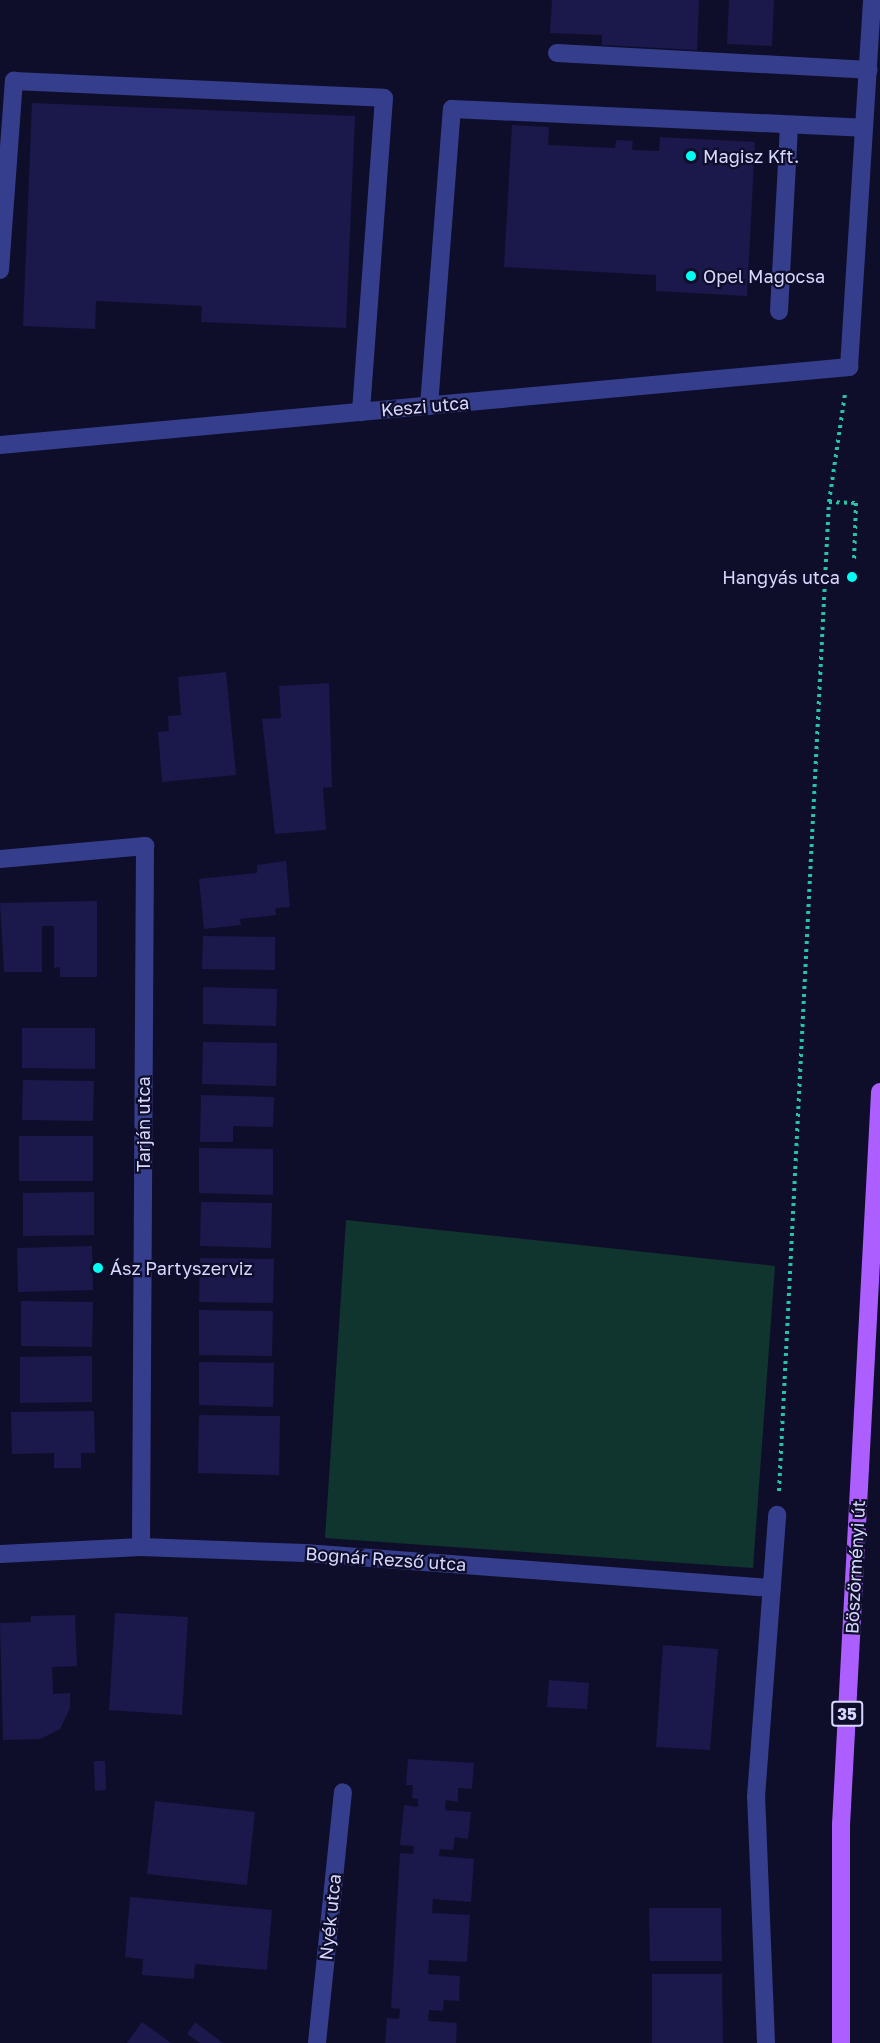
<!DOCTYPE html>
<html>
<head>
<meta charset="utf-8">
<style>
	body { margin:0 }
	#map { position:relative; width:880px; height:2043px; overflow:hidden; background:#0f0e2a; font-family:"Golos Text",sans-serif }
	div>[style] { position:absolute }
	.green>* { inset:0; background:#10342e }
	.building>* { inset:0; background:#1b184c }
	.path>* { height:4px; margin-top:-2px; transform-origin:0; background:repeating-linear-gradient(90deg,#24c5a5 0 3px,transparent 0 7.5px) }
	.minor>* { height:18px; margin:-9px; padding:0 9px; transform-origin:9px; border-radius:9px; background:#353e8d }
	.major>* { height:18px; margin:-9px; padding:0 9px; transform-origin:9px; border-radius:9px; background:#ac5eff }
	.dots>* { width:16px; height:16px; translate:-50% -50%; box-sizing:border-box; border:3px solid #0f0e2a; border-radius:50% }
	span { translate:-50% -50%; white-space:nowrap; text-align:center; line-height:1.15; -webkit-text-stroke:4.5px #0f0e2a; paint-order:stroke }
	.shield-label span { padding:2px 4px; background:#0f0e2a; border:2px solid; border-radius:4px; -webkit-text-stroke-width:0 }
	.shield-label { font-size:16px; color:#d7d8ff; font-weight:700 }
	.poi-label { font-size:18px; color:#d7d8ff }
	.left { translate:0 -50%; text-align:left }
	.right { translate:-100% -50%; text-align:right }
	.street-label { font-size:18px; color:#d7d8ff }
</style>
</head>
<body>
<div id="map">
	<div class="green">
		<div style="clip-path:polygon(346px 1220px,775px 1266px,753px 1568px,325px 1538px)"></div>
	</div>
	<div class="building">
		<div style="clip-path:polygon(552px 0,699px 0,697px 50px,602px 45px,602px 35px,550px 33px)"></div>
		<div style="clip-path:polygon(729px 0,774px 0,772px 46px,727px 44px)"></div>
		<div style="clip-path:polygon(32px 103px,355px 116px,346px 328px,201px 322px,202px 306px,96px 301px,95px 329px,23px 326px)"></div>
		<div style="clip-path:polygon(512px 125px,549px 127px,548px 145px,615px 148px,616px 140px,633px 141px,632px 150px,659px 151px,660px 137px,755px 142px,747px 296px,656px 291px,656px 275px,504px 267px)"></div>
		<div style="clip-path:polygon(226px 672px,236px 775px,162px 782px,158px 732px,169px 731px,168px 716px,181px 715px,178px 677px)"></div>
		<div style="clip-path:polygon(329px 683px,332px 787px,323px 788px,326px 830px,275px 834px,262px 719px,281px 718px,279px 686px)"></div>
		<div style="clip-path:polygon(286px 861px,290px 907px,275px 908px,276px 915px,240px 919px,241px 925px,204px 929px,199px 879px,257px 873px,257px 865px)"></div>
		<div style="clip-path:polygon(97px 901px,97px 977px,60px 977px,60px 967px,54px 968px,54px 926px,42px 926px,42px 972px,4px 972px,0 903px)"></div>
		<div style="clip-path:polygon(203px 936px,275px 937px,275px 970px,202px 969px)"></div>
		<div style="clip-path:polygon(203px 987px,277px 989px,276px 1026px,203px 1024px)"></div>
		<div style="clip-path:polygon(22px 1028px,95px 1028px,95px 1069px,22px 1068px)"></div>
		<div style="clip-path:polygon(203px 1042px,277px 1043px,276px 1086px,202px 1084px)"></div>
		<div style="clip-path:polygon(23px 1080px,94px 1081px,93px 1121px,22px 1120px)"></div>
		<div style="clip-path:polygon(201px 1095px,274px 1097px,273px 1127px,233px 1126px,233px 1142px,200px 1142px)"></div>
		<div style="clip-path:polygon(19px 1136px,93px 1136px,93px 1181px,19px 1181px)"></div>
		<div style="clip-path:polygon(199px 1148px,273px 1149px,273px 1195px,199px 1193px)"></div>
		<div style="clip-path:polygon(94px 1192px,94px 1235px,23px 1236px,23px 1193px)"></div>
		<div style="clip-path:polygon(201px 1202px,272px 1203px,271px 1248px,200px 1246px)"></div>
		<div style="clip-path:polygon(92px 1246px,93px 1290px,18px 1292px,17px 1248px)"></div>
		<div style="clip-path:polygon(200px 1258px,274px 1259px,273px 1303px,199px 1302px)"></div>
		<div style="clip-path:polygon(21px 1301px,93px 1302px,92px 1347px,21px 1346px)"></div>
		<div style="clip-path:polygon(199px 1310px,273px 1311px,272px 1356px,199px 1355px)"></div>
		<div style="clip-path:polygon(92px 1356px,92px 1402px,20px 1403px,20px 1357px)"></div>
		<div style="clip-path:polygon(199px 1362px,274px 1363px,273px 1407px,199px 1405px)"></div>
		<div style="clip-path:polygon(94px 1411px,95px 1453px,81px 1453px,81px 1468px,54px 1468px,54px 1453px,12px 1454px,11px 1412px)"></div>
		<div style="clip-path:polygon(199px 1415px,280px 1416px,279px 1475px,198px 1473px)"></div>
		<div style="clip-path:polygon(115px 1613px,188px 1617px,182px 1715px,109px 1710px)"></div>
		<div style="clip-path:polygon(75px 1615px,77px 1666px,52px 1667px,53px 1694px,70px 1693px,70px 1708px,60px 1729px,40px 1739px,3px 1740px,0 1623px,31px 1622px,31px 1616px)"></div>
		<div style="clip-path:polygon(663px 1645px,718px 1649px,710px 1750px,656px 1747px)"></div>
		<div style="clip-path:polygon(549px 1680px,589px 1683px,587px 1709px,547px 1707px)"></div>
		<div style="clip-path:polygon(408px 1759px,474px 1763px,472px 1789px,458px 1788px,458px 1802px,446px 1800px,445px 1810px,471px 1812px,468px 1839px,455px 1837px,453px 1850px,440px 1849px,439px 1856px,474px 1859px,471px 1902px,433px 1899px,432px 1913px,470px 1915px,467px 1962px,429px 1960px,428px 1974px,460px 1976px,459px 2001px,444px 2000px,443px 2011px,429px 2010px,428px 2021px,457px 2023px,456px 2043px,385px 2043px,387px 2018px,399px 2019px,400px 2009px,391px 2008px,400px 1853px,413px 1854px,414px 1846px,400px 1845px,404px 1805px,418px 1807px,418px 1799px,412px 1798px,413px 1785px,406px 1785px)"></div>
		<div style="clip-path:polygon(94px 1761px,105px 1761px,106px 1790px,95px 1791px)"></div>
		<div style="clip-path:polygon(155px 1801px,255px 1812px,247px 1885px,147px 1874px)"></div>
		<div style="clip-path:polygon(130px 1897px,272px 1910px,267px 1970px,195px 1964px,194px 1979px,142px 1975px,143px 1959px,125px 1957px)"></div>
		<div style="clip-path:polygon(649px 1908px,721px 1908px,722px 1961px,650px 1961px)"></div>
		<div style="clip-path:polygon(652px 1974px,722px 1974px,723px 2043px,652px 2043px)"></div>
		<div style="clip-path:polygon(142px 2022px,171px 2043px,127px 2043px)"></div>
		<div style="clip-path:polygon(195px 2022px,223px 2043px,200px 2043px,187px 2034px)"></div>
	</div>
	<div class="path">
		<div style="left:829px;top:502px;width:27px;rotate:2deg"></div>
		<div style="left:856px;top:503px;width:56px;rotate:92deg"></div>
		<div style="left:779px;top:1491px;width:990px;rotate:-87.11deg"></div>
		<div style="left:829px;top:502px;width:110px;rotate:-81.6deg"></div>
	</div>
	<div class="minor">
		<div style="left:557px;top:53px;width:312px;rotate:3.1deg"></div>
		<div style="left:0;top:270px;width:190px;rotate:-85.8deg"></div>
		<div style="left:14px;top:81px;width:370px;rotate:2.6deg"></div>
		<div style="left:384px;top:98px;width:315px;rotate:94.2deg"></div>
		<div style="left:779px;top:311px;width:186px;rotate:-86.9deg"></div>
		<div style="left:429px;top:406px;width:298px;rotate:-85.6deg"></div>
		<div style="left:452px;top:109px;width:411px;rotate:2.6deg"></div>
		<div style="left:0;top:445px;width:853px;rotate:-5.25deg"></div>
		<div style="left:849px;top:367px;width:368px;rotate:-86.4deg"></div>
		<div style="left:0;top:859px;width:146px;rotate:-5.1deg"></div>
		<div style="left:145px;top:846px;width:701px;rotate:90.33deg"></div>
		<div style="left:0;top:1554px;width:141px;rotate:-2.8deg"></div>
		<div style="left:141px;top:1547px;width:164px;rotate:2.1deg"></div>
		<div style="left:305px;top:1553px;width:468px;rotate:4.3deg"></div>
		<div style="left:317px;top:2043px;width:252px;rotate:-84.1deg"></div>
		<div style="left:766px;top:2043px;width:246px;rotate:-92.3deg"></div>
		<div style="left:756px;top:1797px;width:283px;rotate:-85.7deg"></div>
	</div>
	<div class="major">
		<div style="left:841px;top:2043px;width:218px;rotate:-90deg"></div>
		<div style="left:841px;top:1825px;width:734px;rotate:-86.95deg"></div>
	</div>
	<div class="dots">
		<div style="left:691px;top:156px;background:#03fff4"></div>
		<div style="left:691px;top:276px;background:#03fff4"></div>
		<div style="left:852px;top:577px;background:#03fff4"></div>
		<div style="left:98px;top:1268px;background:#03fff4"></div>
	</div>
	<div class="shield-label">
		<span style="left:847px;top:1714px">35</span>
	</div>
	<div class="poi-label">
		<span class="left" style="left:703px;top:156px">Magisz Kft.</span>
		<span class="left" style="left:703px;top:276px">Opel Magocsa</span>
		<span class="right" style="left:840px;top:577px">Hangyás utca</span>
		<span class="left" style="left:110px;top:1268px">Ász Partyszerviz</span>
	</div>
	<div class="street-label">
		<span style="left:425px;top:406px;rotate:-5deg">Keszi utca</span>
		<span style="left:143px;top:1124px;rotate:-90deg">Tarján utca</span>
		<span style="left:386px;top:1559px;rotate:4deg">Bognár Rezső utca</span>
		<span style="left:855px;top:1567px;rotate:-87deg">Böszörményi út</span>
		<span style="left:330px;top:1917px;rotate:-84deg">Nyék utca</span>
	</div>
</div>
</body>
</html>
